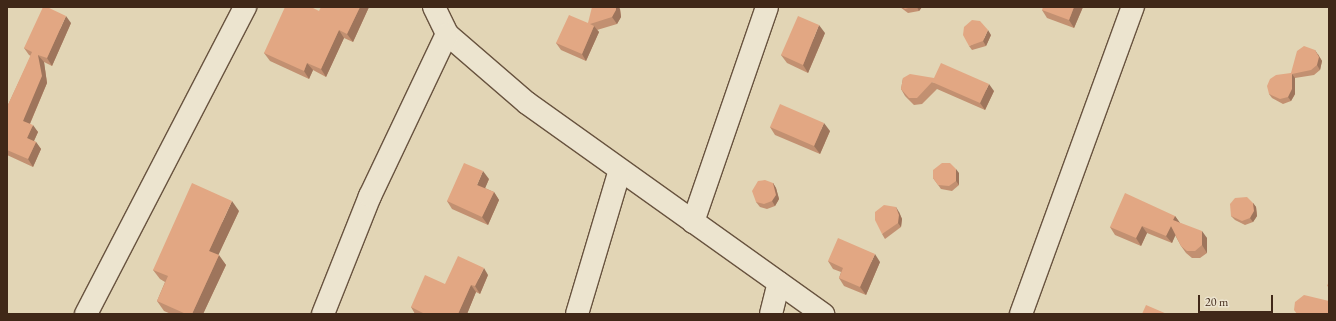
<!DOCTYPE html>
<html>
<head>
<meta charset="utf-8">
<style>
	body { margin:0 }
	#map { position:relative; width:1336px; height:321px; overflow:hidden; background:#e2d5b5; font-family:"EB Garamond",serif }
	div>[style] { position:absolute }
	.roads { filter:drop-shadow(1px 0 #68533f) drop-shadow(-1px 0 #68533f) drop-shadow(0 1px #68533f) drop-shadow(0 -1px #68533f) }
	.minor>* { height:22px; margin:-11px; padding:0 11px; transform-origin:11px; border-radius:11px; background:#ece4cf }
	.wall>* { inset:0; background:#c29071 }
	.shaded-wall>* { inset:0; background:#9e755c }
	.building>* { inset:0; background:#e2a783 }
	span { translate:-50% -50%; white-space:nowrap; text-align:center; line-height:1.15; -webkit-text-stroke:4px #ece4cf; paint-order:stroke }
	.frame { position:absolute; inset:0; border:8px solid #402818; pointer-events:none }
	.scale { position:absolute; left:1198px; top:295px; width:75px; height:18px; box-sizing:border-box; border:2px solid #402818; border-top:0; padding-left:5px; font-size:12px; line-height:14px; white-space:nowrap; color:#402818; -webkit-text-stroke:3px #ece4cf; paint-order:stroke }
</style>
</head>
<body>
<div id="map">
	<div class="roads">
		<div class="minor">
			<div style="left:434px;top:7px;width:30px;rotate:64deg"></div>
			<div style="left:447px;top:34px;width:106px;rotate:40.8deg"></div>
			<div style="left:527px;top:103px;width:364px;rotate:35.5deg"></div>
			<div style="left:693px;top:222px;width:227px;rotate:-71deg"></div>
			<div style="left:86px;top:314px;width:346px;rotate:-62.6deg"></div>
			<div style="left:323px;top:314px;width:127px;rotate:-68.3deg"></div>
			<div style="left:370px;top:196px;width:179px;rotate:-64.6deg"></div>
			<div style="left:577px;top:314px;width:150px;rotate:-73.4deg"></div>
			<div style="left:771px;top:314px;width:32px;rotate:-76deg"></div>
			<div style="left:1021px;top:314px;width:327px;rotate:-70deg"></div>
		</div>
	</div>
	<div class="wall">
		<div style="clip-path:polygon(369px 7px,353px 42px,344px 38px,326px 77px,313px 70px,309px 79px,270px 61px,264px 53px,319px 11px)"></div>
		<div style="clip-path:polygon(900px 7px,922px 7px,919px 11px,908px 13px)"></div>
		<div style="clip-path:polygon(1083px 7px,1074px 28px,1047px 18px,1042px 10px)"></div>
		<div style="clip-path:polygon(620px 9px,621px 17px,617px 24px,597px 30px,599px 32px,586px 61px,561px 50px,556px 43px,588px 23px)"></div>
		<div style="clip-path:polygon(71px 23px,52px 66px,44px 62px,47px 83px,30px 124px,38px 132px,34px 141px,36px 142px,41px 149px,33px 167px,7px 155px,7px 107px,31px 56px,29px 55px,24px 48px)"></div>
		<div style="clip-path:polygon(825px 33px,808px 73px,787px 63px,781px 55px)"></div>
		<div style="clip-path:polygon(991px 35px,986px 46px,972px 50px,969px 46px)"></div>
		<div style="clip-path:polygon(1318px 54px,1322px 61px,1320px 70px,1314px 75px,1295px 78px,1295px 94px,1291px 101px,1283px 104px,1272px 98px,1269px 94px,1291px 73px)"></div>
		<div style="clip-path:polygon(903px 78px,994px 91px,985px 110px,937px 89px,922px 104px,914px 105px,905px 96px,901px 89px)"></div>
		<div style="clip-path:polygon(770px 127px,830px 131px,820px 154px,775px 135px)"></div>
		<div style="clip-path:polygon(959px 173px,959px 185px,952px 191px,941px 189px,933px 178px)"></div>
		<div style="clip-path:polygon(489px 179px,485px 188px,494px 192px,499px 200px,488px 225px,452px 209px,447px 201px)"></div>
		<div style="clip-path:polygon(773px 183px,776px 188px,779px 199px,775px 206px,767px 209px,760px 207px,756px 202px)"></div>
		<div style="clip-path:polygon(1253px 203px,1256px 207px,1257px 216px,1253px 222px,1245px 225px,1235px 220px,1231px 216px)"></div>
		<div style="clip-path:polygon(239px 211px,218px 255px,226px 265px,203px 314px,171px 314px,164px 311px,157px 301px,165px 282px,160px 279px,153px 270px)"></div>
		<div style="clip-path:polygon(899px 212px,902px 219px,901px 227px,885px 239px,882px 234px)"></div>
		<div style="clip-path:polygon(1175px 216px,1180px 223px,1207px 238px,1207px 253px,1200px 258px,1192px 258px,1186px 253px,1181px 246px,1175px 235px,1172px 243px,1147px 233px,1141px 246px,1115px 235px,1110px 227px)"></div>
		<div style="clip-path:polygon(828px 261px,880px 262px,866px 295px,844px 286px,839px 278px,841px 272px,833px 269px)"></div>
		<div style="clip-path:polygon(488px 275px,480px 294px,476px 292px,467px 314px,415px 314px,411px 307px)"></div>
	</div>
	<div class="shaded-wall">
		<div style="clip-path:polygon(360px 7px,369px 7px,353px 42px,347px 34px)"></div>
		<div style="clip-path:polygon(616px 7px,619px 7px,620px 9px,621px 17px,617px 24px,612px 17px)"></div>
		<div style="clip-path:polygon(917px 7px,922px 7px,919px 11px)"></div>
		<div style="clip-path:polygon(1074px 7px,1083px 7px,1074px 28px,1069px 20px)"></div>
		<div style="clip-path:polygon(66px 16px,71px 23px,52px 66px,47px 58px)"></div>
		<div style="clip-path:polygon(819px 25px,825px 33px,808px 73px,803px 65px)"></div>
		<div style="clip-path:polygon(594px 26px,599px 32px,586px 61px,582px 54px)"></div>
		<div style="clip-path:polygon(339px 30px,344px 38px,326px 77px,321px 69px)"></div>
		<div style="clip-path:polygon(988px 30px,991px 35px,986px 46px,983px 41px)"></div>
		<div style="clip-path:polygon(1315px 50px,1322px 61px,1320px 70px,1317px 65px)"></div>
		<div style="clip-path:polygon(38px 55px,44px 62px,47px 83px,28px 128px,23px 121px)"></div>
		<div style="clip-path:polygon(307px 63px,313px 70px,309px 79px,304px 71px)"></div>
		<div style="clip-path:polygon(1292px 74px,1295px 78px,1295px 94px,1291px 101px,1288px 97px)"></div>
		<div style="clip-path:polygon(989px 84px,994px 91px,985px 110px,980px 103px)"></div>
		<div style="clip-path:polygon(824px 123px,830px 131px,820px 154px,814px 146px)"></div>
		<div style="clip-path:polygon(33px 125px,38px 132px,32px 145px,27px 138px)"></div>
		<div style="clip-path:polygon(36px 142px,41px 149px,33px 167px,28px 159px)"></div>
		<div style="clip-path:polygon(956px 169px,959px 173px,959px 185px,956px 181px)"></div>
		<div style="clip-path:polygon(483px 171px,489px 179px,483px 193px,477px 185px)"></div>
		<div style="clip-path:polygon(773px 183px,776px 188px,779px 199px,775px 206px,772px 201px)"></div>
		<div style="clip-path:polygon(494px 192px,499px 200px,488px 225px,482px 217px)"></div>
		<div style="clip-path:polygon(232px 201px,239px 211px,216px 260px,209px 251px)"></div>
		<div style="clip-path:polygon(1253px 203px,1256px 207px,1257px 216px,1253px 222px,1250px 218px)"></div>
		<div style="clip-path:polygon(896px 207px,899px 212px,902px 219px,901px 227px,898px 223px)"></div>
		<div style="clip-path:polygon(1175px 216px,1180px 223px,1178px 228px,1173px 220px)"></div>
		<div style="clip-path:polygon(1142px 226px,1147px 233px,1141px 246px,1136px 238px)"></div>
		<div style="clip-path:polygon(1171px 226px,1176px 234px,1172px 243px,1166px 236px)"></div>
		<div style="clip-path:polygon(1202px 231px,1207px 238px,1207px 253px,1202px 245px)"></div>
		<div style="clip-path:polygon(875px 254px,880px 262px,866px 295px,860px 287px)"></div>
		<div style="clip-path:polygon(219px 255px,226px 265px,203px 314px,192px 314px)"></div>
		<div style="clip-path:polygon(484px 268px,488px 275px,480px 294px,475px 286px)"></div>
		<div style="clip-path:polygon(471px 285px,476px 292px,467px 314px,458px 314px)"></div>
	</div>
	<div class="building">
		<div style="clip-path:polygon(43px 7px,47px 7px,66px 16px,47px 58px,38px 55px,42px 76px,23px 121px,33px 125px,27px 138px,36px 142px,28px 159px,7px 150px,7px 107px,32px 52px,24px 48px)"></div>
		<div style="clip-path:polygon(285px 7px,311px 7px,319px 11px,321px 7px,360px 7px,347px 34px,339px 30px,321px 69px,307px 63px,304px 71px,264px 53px)"></div>
		<div style="clip-path:polygon(592px 7px,616px 7px,616px 10px,612px 17px,590px 24px,594px 26px,582px 54px,556px 43px,569px 15px,588px 23px)"></div>
		<div style="clip-path:polygon(902px 7px,912px 7px,905px 9px)"></div>
		<div style="clip-path:polygon(1043px 7px,1074px 7px,1069px 20px,1042px 10px)"></div>
		<div style="clip-path:polygon(798px 16px,819px 25px,803px 65px,781px 55px)"></div>
		<div style="clip-path:polygon(972px 20px,980px 21px,988px 30px,983px 41px,969px 46px,963px 35px,964px 27px)"></div>
		<div style="clip-path:polygon(1304px 46px,1315px 50px,1319px 57px,1317px 65px,1311px 70px,1292px 74px,1292px 89px,1288px 97px,1280px 99px,1269px 94px,1267px 86px,1270px 79px,1276px 75px,1291px 73px,1297px 51px)"></div>
		<div style="clip-path:polygon(941px 63px,989px 84px,980px 103px,932px 82px,917px 98px,909px 98px,901px 89px,903px 78px,910px 74px,934px 78px)"></div>
		<div style="clip-path:polygon(780px 104px,824px 123px,814px 146px,770px 127px)"></div>
		<div style="clip-path:polygon(464px 163px,483px 171px,477px 185px,494px 192px,482px 217px,447px 201px)"></div>
		<div style="clip-path:polygon(942px 163px,950px 163px,956px 169px,956px 181px,949px 186px,938px 185px,933px 178px,933px 170px)"></div>
		<div style="clip-path:polygon(765px 180px,773px 183px,776px 195px,772px 201px,764px 204px,756px 202px,752px 191px,758px 181px)"></div>
		<div style="clip-path:polygon(192px 183px,232px 201px,209px 251px,219px 255px,192px 314px,186px 314px,157px 301px,168px 276px,153px 270px)"></div>
		<div style="clip-path:polygon(1125px 193px,1175px 216px,1173px 220px,1202px 231px,1202px 245px,1195px 251px,1187px 251px,1181px 246px,1171px 226px,1166px 236px,1142px 226px,1136px 238px,1110px 227px)"></div>
		<div style="clip-path:polygon(1247px 197px,1253px 203px,1254px 211px,1250px 218px,1242px 221px,1231px 216px,1230px 204px,1235px 198px)"></div>
		<div style="clip-path:polygon(884px 205px,896px 207px,899px 215px,898px 223px,882px 234px,875px 220px,875px 212px)"></div>
		<div style="clip-path:polygon(838px 238px,875px 254px,860px 287px,839px 278px,843px 268px,828px 261px)"></div>
		<div style="clip-path:polygon(458px 256px,484px 268px,475px 286px,471px 285px,458px 314px,425px 314px,411px 307px,425px 275px,445px 284px)"></div>
		<div style="clip-path:polygon(1329px 281px,1329px 287px,1327px 286px)"></div>
		<div style="clip-path:polygon(1304px 295px,1329px 301px,1329px 314px,1297px 314px,1294px 310px,1295px 302px)"></div>
		<div style="clip-path:polygon(1146px 305px,1167px 314px,1142px 314px)"></div>
	</div>
	<div class="frame"></div>
	<div class="scale">20 m</div>
</div>
</body>
</html>
